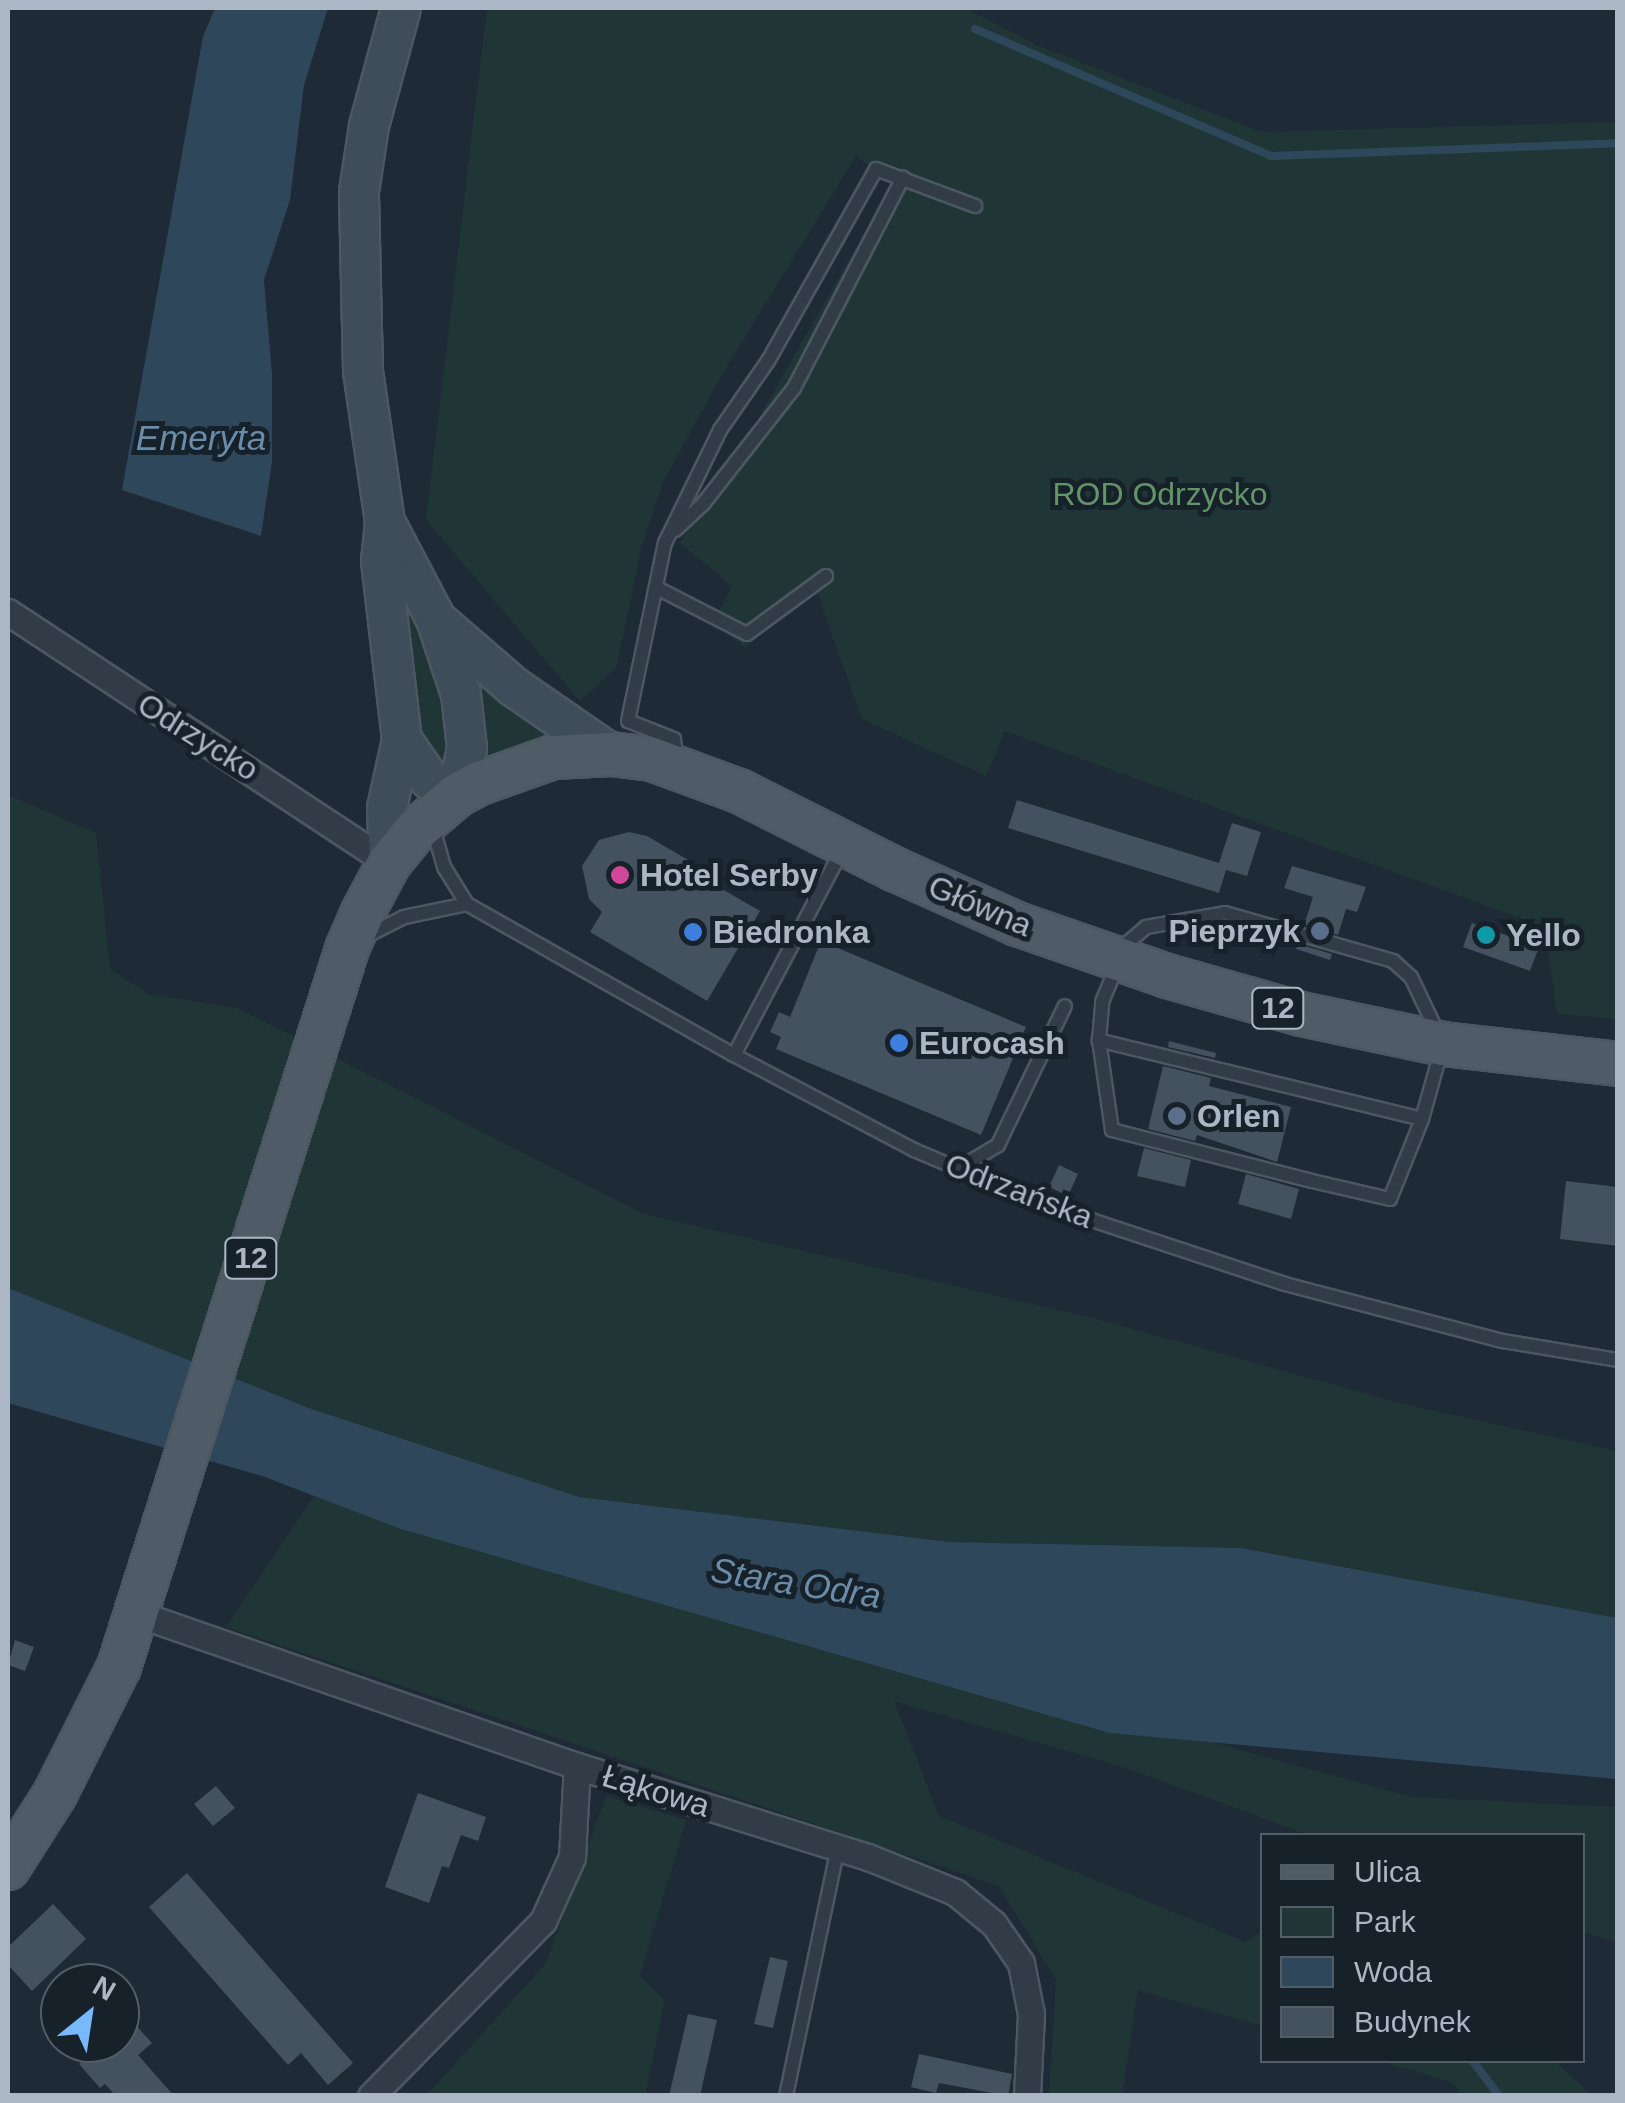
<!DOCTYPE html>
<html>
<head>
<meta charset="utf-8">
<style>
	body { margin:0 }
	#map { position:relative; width:1625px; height:2103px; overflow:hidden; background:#1e2a35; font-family:Arial,sans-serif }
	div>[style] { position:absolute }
	.green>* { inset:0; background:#203636 }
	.water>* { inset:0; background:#2f475b }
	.stream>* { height:8px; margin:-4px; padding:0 4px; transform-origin:4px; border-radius:4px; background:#2f475b }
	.building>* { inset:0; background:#445260 }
	.roads { filter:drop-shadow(2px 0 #4c5761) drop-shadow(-2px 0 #4c5761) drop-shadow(0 2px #4c5761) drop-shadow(0 -2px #4c5761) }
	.lane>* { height:12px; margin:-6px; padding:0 6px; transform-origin:6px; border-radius:6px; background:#313c46 }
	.street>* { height:25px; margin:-12.5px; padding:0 12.5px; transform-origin:12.5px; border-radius:12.5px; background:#313c46 }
	.secondary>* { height:38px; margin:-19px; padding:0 19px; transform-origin:19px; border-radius:19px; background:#3f4c59 }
	.primary>* { height:42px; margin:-21px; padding:0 21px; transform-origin:21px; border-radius:21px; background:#4f5b66 }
	.dots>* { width:28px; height:28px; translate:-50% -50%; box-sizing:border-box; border:5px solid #17212a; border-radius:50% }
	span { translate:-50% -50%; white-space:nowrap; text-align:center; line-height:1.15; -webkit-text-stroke:10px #17212a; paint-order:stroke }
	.shield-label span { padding:2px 8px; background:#17212a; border:2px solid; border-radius:8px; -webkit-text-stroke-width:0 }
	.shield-label { font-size:30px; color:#abb7c4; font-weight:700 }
	.park-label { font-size:32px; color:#629468 }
	.street-label { font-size:32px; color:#abb7c4 }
	.poi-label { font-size:32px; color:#abb7c4; font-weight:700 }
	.left { translate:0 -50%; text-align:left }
	.right { translate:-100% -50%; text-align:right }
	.water-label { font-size:35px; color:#6a8ca9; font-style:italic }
	.frame { position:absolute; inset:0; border:10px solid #abb7c4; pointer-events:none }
	.legend { position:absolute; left:1260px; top:1833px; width:325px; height:230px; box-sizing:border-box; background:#17212a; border:2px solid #525d68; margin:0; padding:12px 18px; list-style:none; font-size:30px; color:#abb7c4 }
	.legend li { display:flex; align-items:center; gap:20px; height:50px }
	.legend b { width:50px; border:2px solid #525d68 }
	.north { position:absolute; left:40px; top:1963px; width:100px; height:100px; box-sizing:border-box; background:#17212a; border:2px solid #525d68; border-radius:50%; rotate:30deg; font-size:28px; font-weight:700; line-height:40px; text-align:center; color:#abb7c4 }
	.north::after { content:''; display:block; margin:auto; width:35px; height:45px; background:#78b9fb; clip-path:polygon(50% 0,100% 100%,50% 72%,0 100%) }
</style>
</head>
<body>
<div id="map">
	<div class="green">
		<div style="clip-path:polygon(487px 8px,965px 8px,1036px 45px,1261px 132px,1617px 122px,1617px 1019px,1557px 1014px,1545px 927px,1005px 731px,986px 776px,862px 719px,816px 590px,745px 648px,714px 621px,732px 586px,680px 543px,757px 421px,893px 182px,856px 156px,723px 373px,663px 482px,642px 545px,616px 668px,580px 701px,426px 520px)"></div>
		<div style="clip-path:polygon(396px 554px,454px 723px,446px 775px,417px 733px)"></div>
		<div style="clip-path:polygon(470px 661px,566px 734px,482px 756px)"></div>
		<div style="clip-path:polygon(8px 795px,96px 833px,110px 969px,148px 994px,237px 1008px,644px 1214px,1097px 1319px,1399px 1403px,1617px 1451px,1617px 1618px,1241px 1548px,950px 1542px,579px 1497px,310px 1408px,8px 1288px)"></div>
		<div style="clip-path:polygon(321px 1486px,1101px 1712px,1412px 1797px,1617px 1807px,1617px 1942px,1583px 1932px,1582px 1836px,1309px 1835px,1126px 1768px,894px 1701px,939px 1816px,1246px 1942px,1262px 1931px,1262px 2026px,1138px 1990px,1122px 2095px,1049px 2095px,1056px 1980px,999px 1886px,226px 1627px)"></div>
		<div style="clip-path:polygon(606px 1796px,686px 1820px,640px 1976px,665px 2000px,645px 2095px,426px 2096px,546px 1963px)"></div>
		<div style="clip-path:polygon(1379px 2061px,1555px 2061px,1591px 2095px,1463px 2095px,1452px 2082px)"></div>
	</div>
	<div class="water">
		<div style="clip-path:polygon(215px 8px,328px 8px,304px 85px,290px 200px,264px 280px,272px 374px,272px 462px,261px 536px,122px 490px,203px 36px)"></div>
		<div style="clip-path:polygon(8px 1288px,309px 1408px,579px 1497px,950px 1542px,1241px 1548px,1617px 1618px,1617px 1779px,1110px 1733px,401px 1529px,262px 1476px,8px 1403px)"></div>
	</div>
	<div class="stream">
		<div style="left:975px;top:29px;width:322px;rotate:23.2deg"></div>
		<div style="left:1271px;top:156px;width:347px;rotate:-2.1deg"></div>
		<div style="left:1472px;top:2060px;width:45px;rotate:53.1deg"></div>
	</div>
	<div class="building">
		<div style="clip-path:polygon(1017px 800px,1219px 863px,1232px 823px,1261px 832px,1247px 876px,1226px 870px,1219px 893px,1008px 828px)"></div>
		<div style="clip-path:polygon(629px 832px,647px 836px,707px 871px,703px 878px,760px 911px,707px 1001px,590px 932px,602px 912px,589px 899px,582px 866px,599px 840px)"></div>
		<div style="clip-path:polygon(1292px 866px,1366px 887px,1357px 912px,1346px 909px,1338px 935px,1304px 925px,1313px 897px,1284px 888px)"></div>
		<div style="clip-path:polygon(1472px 923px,1539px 947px,1530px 971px,1463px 947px)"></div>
		<div style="clip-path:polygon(821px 941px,1026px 1027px,981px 1135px,776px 1049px,781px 1037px,770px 1032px,779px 1012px,790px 1017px)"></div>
		<div style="clip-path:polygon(1298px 944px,1332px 954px,1330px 960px,1296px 949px)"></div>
		<div style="clip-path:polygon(1169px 1041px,1216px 1053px,1215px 1058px,1168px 1047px)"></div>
		<div style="clip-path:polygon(1163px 1066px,1211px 1078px,1209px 1086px,1291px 1107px,1277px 1162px,1197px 1135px,1195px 1141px,1148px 1129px)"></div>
		<div style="clip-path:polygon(1144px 1148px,1191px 1160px,1185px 1187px,1137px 1176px)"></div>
		<div style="clip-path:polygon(1059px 1165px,1078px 1174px,1068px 1196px,1049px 1187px)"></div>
		<div style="clip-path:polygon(1246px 1174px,1299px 1189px,1291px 1219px,1238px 1204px)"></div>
		<div style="clip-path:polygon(1566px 1181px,1618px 1187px,1618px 1246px,1560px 1239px)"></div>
		<div style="clip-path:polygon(15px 1640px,34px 1647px,25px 1671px,8px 1665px)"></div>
		<div style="clip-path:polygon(216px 1786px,235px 1808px,213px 1826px,194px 1804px)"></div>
		<div style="clip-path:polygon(418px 1793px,486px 1817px,478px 1841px,461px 1835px,449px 1868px,442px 1866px,429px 1903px,385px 1887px)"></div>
		<div style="clip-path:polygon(187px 1873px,353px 2063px,328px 2085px,301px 2053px,288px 2065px,149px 1907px)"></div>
		<div style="clip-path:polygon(53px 1904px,86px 1939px,32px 1991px,8px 1965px,8px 1947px)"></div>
		<div style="clip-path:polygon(770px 1957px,788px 1961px,773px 2028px,754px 2024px)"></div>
		<div style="clip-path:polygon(120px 2008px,152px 2043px,138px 2055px,174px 2096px,116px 2096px,105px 2084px,100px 2088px,79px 2064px,82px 2061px,67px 2043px,120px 2043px)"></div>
		<div style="clip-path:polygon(688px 2014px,717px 2020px,700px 2096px,669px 2096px)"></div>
		<div style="clip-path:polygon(919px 2054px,1012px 2074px,1008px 2096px,939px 2083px,936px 2093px,911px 2087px)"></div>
	</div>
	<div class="roads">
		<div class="lane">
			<div style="left:675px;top:530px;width:38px;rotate:-43deg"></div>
			<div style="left:703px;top:504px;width:147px;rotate:-51.9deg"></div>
			<div style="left:794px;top:388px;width:237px;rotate:-62.6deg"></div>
			<div style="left:657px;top:588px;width:101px;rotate:27.1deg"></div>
			<div style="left:747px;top:634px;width:98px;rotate:-36.3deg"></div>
			<div style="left:677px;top:759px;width:20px;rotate:-99deg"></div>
			<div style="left:674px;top:739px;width:49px;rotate:-158.6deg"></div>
			<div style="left:628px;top:721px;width:182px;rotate:-78.3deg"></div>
			<div style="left:665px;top:543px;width:126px;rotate:-64deg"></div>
			<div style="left:720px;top:430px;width:84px;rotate:-55.2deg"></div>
			<div style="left:768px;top:361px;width:220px;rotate:-60.6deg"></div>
			<div style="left:876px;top:169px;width:106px;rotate:20.5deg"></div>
			<div style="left:433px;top:828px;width:41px;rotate:74.2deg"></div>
			<div style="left:444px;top:867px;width:44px;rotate:58.1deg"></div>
			<div style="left:467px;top:904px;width:307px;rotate:29.5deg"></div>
			<div style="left:734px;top:1055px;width:204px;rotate:27.8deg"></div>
			<div style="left:914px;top:1150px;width:130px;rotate:23deg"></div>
			<div style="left:1034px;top:1201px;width:264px;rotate:18.3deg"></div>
			<div style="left:1285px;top:1284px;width:225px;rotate:14.7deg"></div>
			<div style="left:1503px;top:1341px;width:117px;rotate:9.4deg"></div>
			<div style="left:1225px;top:913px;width:175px;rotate:15.9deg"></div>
			<div style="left:1393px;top:961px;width:24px;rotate:42deg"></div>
			<div style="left:1411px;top:977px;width:74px;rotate:64.5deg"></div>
			<div style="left:1443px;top:1044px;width:78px;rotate:105.6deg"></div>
			<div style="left:1422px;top:1119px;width:333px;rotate:-166.3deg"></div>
			<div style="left:1099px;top:1040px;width:38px;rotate:-85deg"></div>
			<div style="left:1102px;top:1002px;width:63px;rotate:-67.5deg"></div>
			<div style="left:1126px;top:944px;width:26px;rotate:-40deg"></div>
			<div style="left:1146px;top:927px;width:80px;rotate:-10deg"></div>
			<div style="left:365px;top:937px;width:44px;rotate:-27.1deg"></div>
			<div style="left:404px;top:917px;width:64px;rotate:-11.7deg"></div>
			<div style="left:1099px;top:1040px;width:91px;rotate:81.8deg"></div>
			<div style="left:1112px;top:1130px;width:206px;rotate:14.3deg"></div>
			<div style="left:1312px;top:1181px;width:80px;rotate:13deg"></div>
			<div style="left:1390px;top:1199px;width:86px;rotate:-68.2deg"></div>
			<div style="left:734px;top:1055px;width:229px;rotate:-62.2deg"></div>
			<div style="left:958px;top:1169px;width:47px;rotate:-31deg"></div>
			<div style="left:998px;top:1145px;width:154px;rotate:-64.3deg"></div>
			<div style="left:786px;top:2096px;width:253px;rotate:-78.2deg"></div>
		</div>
		<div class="street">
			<div style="left:8px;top:612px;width:456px;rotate:33.4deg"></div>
			<div style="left:138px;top:1614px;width:465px;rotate:19.1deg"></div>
			<div style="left:577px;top:1766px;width:305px;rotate:17.4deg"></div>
			<div style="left:868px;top:1857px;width:94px;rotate:21.9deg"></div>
			<div style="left:955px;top:1892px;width:50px;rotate:39.4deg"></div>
			<div style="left:994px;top:1924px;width:47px;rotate:55.3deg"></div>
			<div style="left:1021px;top:1963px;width:52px;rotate:78.9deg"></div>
			<div style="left:1031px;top:2014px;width:82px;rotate:92.8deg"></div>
			<div style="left:371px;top:2096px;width:245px;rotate:-45.5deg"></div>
			<div style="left:543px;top:1921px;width:70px;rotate:-65.6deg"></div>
			<div style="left:572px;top:1857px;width:91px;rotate:-86.9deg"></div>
		</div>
		<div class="secondary">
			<div style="left:385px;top:522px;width:110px;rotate:62.3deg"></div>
			<div style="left:436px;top:619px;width:79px;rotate:71.6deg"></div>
			<div style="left:461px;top:694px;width:54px;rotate:83.7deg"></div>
			<div style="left:467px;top:748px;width:48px;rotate:102deg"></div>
			<div style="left:457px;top:795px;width:32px;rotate:-150deg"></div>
			<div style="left:429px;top:779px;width:47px;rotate:-124.7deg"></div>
			<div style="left:402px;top:740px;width:180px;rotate:-96.7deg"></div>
			<div style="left:381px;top:561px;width:39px;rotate:-84deg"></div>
			<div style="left:385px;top:522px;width:152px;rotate:-98.3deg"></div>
			<div style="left:363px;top:372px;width:180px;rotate:-91.3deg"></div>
			<div style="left:359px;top:192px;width:67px;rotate:-81.4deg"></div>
			<div style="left:369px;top:126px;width:122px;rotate:-74.8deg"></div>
			<div style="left:439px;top:622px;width:99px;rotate:40.9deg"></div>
			<div style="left:514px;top:687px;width:118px;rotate:34.6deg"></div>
			<div style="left:389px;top:863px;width:55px;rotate:-92.1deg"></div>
			<div style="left:387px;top:808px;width:70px;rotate:-77.6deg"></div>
		</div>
		<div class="primary">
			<div style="left:8px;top:1868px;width:88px;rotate:-57.6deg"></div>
			<div style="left:55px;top:1794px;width:142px;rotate:-63.3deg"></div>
			<div style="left:119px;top:1667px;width:753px;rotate:-72.38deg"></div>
			<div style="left:347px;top:949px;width:40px;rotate:-66.6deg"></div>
			<div style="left:363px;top:912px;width:55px;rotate:-62deg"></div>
			<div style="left:389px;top:863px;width:41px;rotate:-50.9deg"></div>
			<div style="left:415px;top:831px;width:55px;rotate:-40.6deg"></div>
			<div style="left:457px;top:795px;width:26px;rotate:-28deg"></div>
			<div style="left:480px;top:783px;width:77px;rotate:-19.6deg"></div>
			<div style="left:553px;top:757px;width:58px;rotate:-3deg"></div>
			<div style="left:611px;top:754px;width:41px;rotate:7deg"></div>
			<div style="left:652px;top:759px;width:93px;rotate:20.2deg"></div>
			<div style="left:739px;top:791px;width:174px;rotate:26.7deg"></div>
			<div style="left:894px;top:869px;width:135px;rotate:24.1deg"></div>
			<div style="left:1017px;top:924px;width:159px;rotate:19.1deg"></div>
			<div style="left:1167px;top:976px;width:139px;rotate:15.8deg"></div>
			<div style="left:1301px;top:1014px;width:145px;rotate:11.9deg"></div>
			<div style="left:1443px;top:1044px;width:176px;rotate:6.5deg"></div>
		</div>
	</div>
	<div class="dots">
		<div style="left:620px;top:875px;background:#d1479c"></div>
		<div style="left:1320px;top:931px;background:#5c6f8a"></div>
		<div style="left:693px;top:932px;background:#3f7fe0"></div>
		<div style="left:1486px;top:935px;background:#0f9aa8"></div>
		<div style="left:899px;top:1043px;background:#3f7fe0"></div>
		<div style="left:1177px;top:1116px;background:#5c6f8a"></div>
	</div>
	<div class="shield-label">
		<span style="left:1278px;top:1008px">12</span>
		<span style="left:251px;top:1258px">12</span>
	</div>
	<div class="park-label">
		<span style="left:1160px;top:494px">ROD Odrzycko</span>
	</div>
	<div class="street-label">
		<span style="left:198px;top:737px;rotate:32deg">Odrzycko</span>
		<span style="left:980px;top:906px;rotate:23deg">Główna</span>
		<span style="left:1019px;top:1191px;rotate:21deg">Odrzańska</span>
		<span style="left:656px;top:1791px;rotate:17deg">Łąkowa</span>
	</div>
	<div class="poi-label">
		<span class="left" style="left:640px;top:875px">Hotel Serby</span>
		<span class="right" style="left:1300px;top:931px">Pieprzyk</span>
		<span class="left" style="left:713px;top:932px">Biedronka</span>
		<span class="left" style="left:1506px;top:935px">Yello</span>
		<span class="left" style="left:919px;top:1043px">Eurocash</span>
		<span class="left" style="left:1197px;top:1116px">Orlen</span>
	</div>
	<div class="water-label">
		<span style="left:201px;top:438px">Emeryta</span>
		<span style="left:796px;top:1583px;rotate:9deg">Stara Odra</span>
	</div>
	<div class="frame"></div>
	<ul class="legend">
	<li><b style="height:12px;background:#4f5b66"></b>Ulica</li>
	<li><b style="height:28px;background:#203636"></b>Park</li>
	<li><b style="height:28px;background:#2f475b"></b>Woda</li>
	<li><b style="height:28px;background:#445260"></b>Budynek</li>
	</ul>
	<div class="north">N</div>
</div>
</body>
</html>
